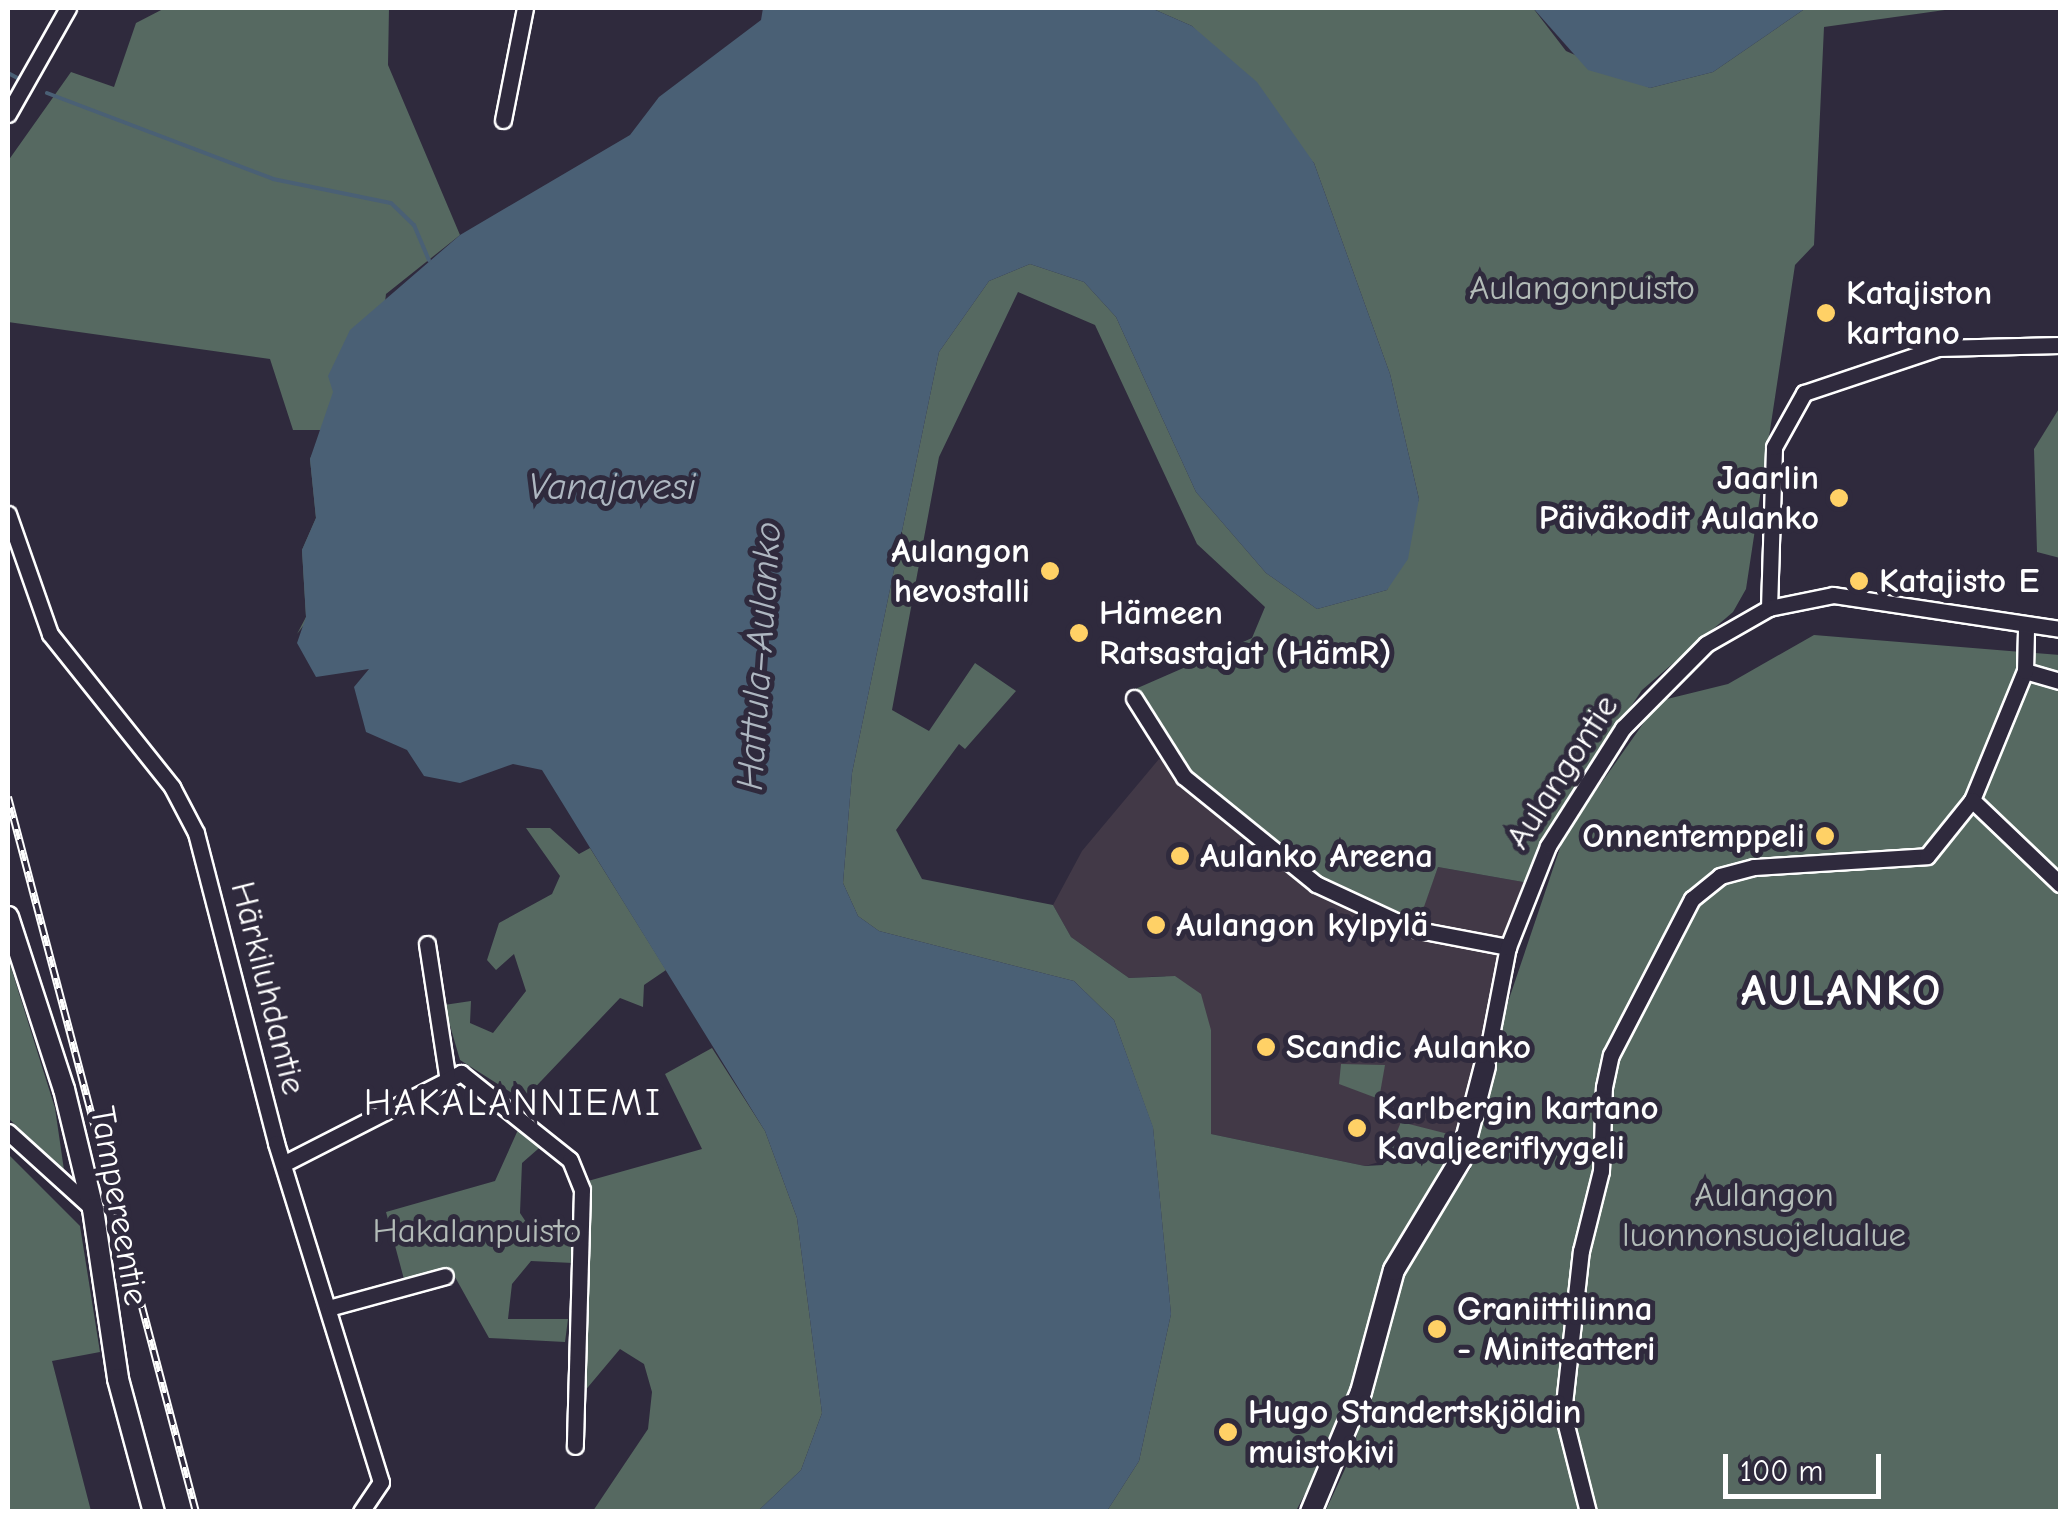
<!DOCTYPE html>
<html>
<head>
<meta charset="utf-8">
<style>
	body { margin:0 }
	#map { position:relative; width:2068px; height:1519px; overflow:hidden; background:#2f2a3d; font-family:"Comic Neue",sans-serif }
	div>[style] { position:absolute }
	.built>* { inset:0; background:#423947 }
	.green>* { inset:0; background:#566961 }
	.water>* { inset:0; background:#4a6075 }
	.stream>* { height:4px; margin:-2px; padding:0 2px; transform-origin:2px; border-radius:2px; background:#4a6075 }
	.roads { filter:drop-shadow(2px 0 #fff) drop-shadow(-2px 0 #fff) drop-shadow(0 2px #fff) drop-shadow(0 -2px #fff) }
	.minor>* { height:15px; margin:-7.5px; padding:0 7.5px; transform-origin:7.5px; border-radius:7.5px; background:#2f2a3d }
	.major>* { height:20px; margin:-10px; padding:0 10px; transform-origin:10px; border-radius:10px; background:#2f2a3d }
	.rail>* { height:8px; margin-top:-4px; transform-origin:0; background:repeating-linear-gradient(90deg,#2f2a3d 0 11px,#fff 0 22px); box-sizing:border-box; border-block:2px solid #fff }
	.dots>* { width:28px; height:28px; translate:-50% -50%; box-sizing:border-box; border:5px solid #2f2a3d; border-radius:50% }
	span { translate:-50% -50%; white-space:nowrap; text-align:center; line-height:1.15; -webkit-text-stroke:10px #2f2a3d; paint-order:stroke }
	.park-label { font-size:35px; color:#b3bcb8 }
	.poi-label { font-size:35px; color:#fff; font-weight:700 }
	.left { translate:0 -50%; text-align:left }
	.right { translate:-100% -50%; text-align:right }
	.street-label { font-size:35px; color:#fff }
	.water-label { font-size:38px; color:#aeb7c1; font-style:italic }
	.neighbourhood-label { font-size:38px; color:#fff; letter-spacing:2.5px }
	.district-label { font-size:45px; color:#fff; font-weight:700; letter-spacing:2.5px }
	.frame { position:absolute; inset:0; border:10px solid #fff; pointer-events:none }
	.scale { position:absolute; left:1723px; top:1454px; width:158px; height:45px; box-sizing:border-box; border:5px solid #fff; border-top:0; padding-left:12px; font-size:30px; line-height:35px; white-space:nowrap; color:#fff; -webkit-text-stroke:8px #2f2a3d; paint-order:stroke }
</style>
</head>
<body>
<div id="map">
	<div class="built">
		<div style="clip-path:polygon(1159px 759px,1202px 777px,1315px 873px,1418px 921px,1438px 867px,1529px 883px,1464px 1138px,1365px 1166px,1211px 1134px,1211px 1030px,1165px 976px,1129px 978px,1071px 937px,1053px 905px,1082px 851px)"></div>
	</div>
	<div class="green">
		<div style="clip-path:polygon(165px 8px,389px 8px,388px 65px,460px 235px,386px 294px,353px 560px,297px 634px,306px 617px,302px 550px,316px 518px,310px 459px,323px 430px,293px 430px,270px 359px,8px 322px,8px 161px,71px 72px,114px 87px,136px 23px)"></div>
		<div style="clip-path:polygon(1151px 8px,1533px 8px,1566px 51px,1650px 88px,1713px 72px,1806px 8px,1959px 8px,1824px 27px,1814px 245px,1795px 265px,1746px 589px,1733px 612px,1642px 690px,1550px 827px,1529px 883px,1438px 867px,1419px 921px,1315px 873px,1191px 777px,1133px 690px,1252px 638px,1265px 607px,1197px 544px,1095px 325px,1018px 292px,939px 457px,892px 710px,929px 731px,975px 663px,1016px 691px,965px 749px,959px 744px,896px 830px,922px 879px,1053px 905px,1071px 937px,1129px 978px,1175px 976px,1201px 994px,1211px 1030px,1211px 1134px,1365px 1166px,1383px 1165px,1401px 1122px,1464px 1138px,1385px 1267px,1343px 1421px,1296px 1511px,1107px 1511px,1139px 1461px,1171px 1314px,1153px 1128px,1114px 1020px,1074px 981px,879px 931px,858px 916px,843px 883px,852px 773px,939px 352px,989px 281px,1030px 264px,1084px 282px,1116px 317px,1196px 492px,1266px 573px,1317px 609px,1387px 590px,1419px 499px,1390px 374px,1314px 163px,1192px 26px)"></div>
		<div style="clip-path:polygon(2060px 407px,2060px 558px,2037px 552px,2034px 449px)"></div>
		<div style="clip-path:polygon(1814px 635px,2060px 655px,2060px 1511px,1325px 1512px,1351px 1456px,1406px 1260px,1471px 1168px,1508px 1002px,1564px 836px,1659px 701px,1728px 684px)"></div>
		<div style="clip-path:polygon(526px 828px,550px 828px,579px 854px,590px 848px,666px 970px,644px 985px,643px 1007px,620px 998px,523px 1100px,460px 1060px,444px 1005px,471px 1001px,470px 1023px,493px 1033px,526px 991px,514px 954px,496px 970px,487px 960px,499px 923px,552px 894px,560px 876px)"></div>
		<div style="clip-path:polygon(8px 958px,55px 1108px,64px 1170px,8px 1118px)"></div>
		<div style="clip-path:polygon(712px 1048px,765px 1131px,797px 1218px,822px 1413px,801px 1470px,758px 1511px,593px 1511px,648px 1429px,652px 1392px,644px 1364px,620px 1349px,578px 1399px,588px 1181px,702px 1149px,665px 1074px)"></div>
		<div style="clip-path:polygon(1341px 1064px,1385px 1065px,1379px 1099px,1339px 1084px)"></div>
		<div style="clip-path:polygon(522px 1121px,546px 1142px,522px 1163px,520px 1213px,532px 1231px,570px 1227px,576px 1252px,573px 1263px,531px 1261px,512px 1284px,508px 1319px,568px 1319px,565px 1342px,489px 1338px,455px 1277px,405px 1283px,386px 1212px,495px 1181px)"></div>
		<div style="clip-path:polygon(8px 1154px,80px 1226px,100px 1352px,52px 1361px,91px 1511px,8px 1511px)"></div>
	</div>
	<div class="water">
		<div style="clip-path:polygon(763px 8px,1151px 8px,1192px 26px,1257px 82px,1314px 163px,1390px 374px,1419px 499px,1408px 559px,1387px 590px,1317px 609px,1266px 573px,1196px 492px,1116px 317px,1084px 282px,1030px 264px,989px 281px,939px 352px,852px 773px,843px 883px,858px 916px,879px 931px,1074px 981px,1114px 1020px,1153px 1127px,1171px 1314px,1139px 1461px,1107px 1511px,758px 1511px,801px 1470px,822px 1413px,797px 1218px,765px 1131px,542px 770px,513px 764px,460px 783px,424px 776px,407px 750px,366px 732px,354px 687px,369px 669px,316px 677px,297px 643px,306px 617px,302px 550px,316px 518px,310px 459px,333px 392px,328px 376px,350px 330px,460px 235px,630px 135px,659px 97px,761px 20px)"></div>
		<div style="clip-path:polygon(1533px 8px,1806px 8px,1713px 72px,1650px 88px,1588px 70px)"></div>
	</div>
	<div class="stream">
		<div style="left:8px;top:73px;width:15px;rotate:28deg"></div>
		<div style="left:47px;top:93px;width:242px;rotate:20.8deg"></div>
		<div style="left:273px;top:179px;width:120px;rotate:11.5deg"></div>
		<div style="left:391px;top:203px;width:32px;rotate:44deg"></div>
		<div style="left:414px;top:225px;width:38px;rotate:67deg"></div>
	</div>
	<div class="roads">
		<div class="minor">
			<div style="left:8px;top:114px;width:122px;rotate:-60.5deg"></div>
			<div style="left:503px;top:120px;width:114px;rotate:-78.9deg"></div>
			<div style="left:8px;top:514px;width:127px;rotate:70.7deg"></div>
			<div style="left:50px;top:634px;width:196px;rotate:51.4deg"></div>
			<div style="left:172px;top:787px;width:52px;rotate:62.4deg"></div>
			<div style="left:196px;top:833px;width:320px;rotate:75.5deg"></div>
			<div style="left:276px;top:1143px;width:355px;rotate:72.8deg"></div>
			<div style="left:381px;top:1482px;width:36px;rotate:124deg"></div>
			<div style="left:1769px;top:608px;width:161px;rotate:-88.2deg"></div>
			<div style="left:1774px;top:447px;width:62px;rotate:-60.9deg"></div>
			<div style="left:1804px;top:393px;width:141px;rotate:-18.6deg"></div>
			<div style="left:1938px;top:348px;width:122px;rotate:-1.4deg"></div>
			<div style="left:2025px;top:671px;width:36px;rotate:16deg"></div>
			<div style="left:1134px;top:698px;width:93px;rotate:57.7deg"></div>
			<div style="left:1184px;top:777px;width:170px;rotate:39deg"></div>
			<div style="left:1316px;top:884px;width:107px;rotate:24.9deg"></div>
			<div style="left:1413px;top:929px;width:97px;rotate:10.7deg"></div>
			<div style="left:1972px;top:800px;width:139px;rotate:-67.7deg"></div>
			<div style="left:2025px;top:671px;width:42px;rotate:-88.6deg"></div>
			<div style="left:427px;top:944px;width:132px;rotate:81.3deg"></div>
			<div style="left:1485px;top:1066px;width:121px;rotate:-79.1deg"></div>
			<div style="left:1508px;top:947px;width:109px;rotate:-68.4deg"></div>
			<div style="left:1548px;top:846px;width:140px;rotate:-57.6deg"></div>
			<div style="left:1623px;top:728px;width:118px;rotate:-45.3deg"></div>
			<div style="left:1706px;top:644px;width:73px;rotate:-29.7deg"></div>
			<div style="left:1769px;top:608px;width:65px;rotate:-11.5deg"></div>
			<div style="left:1833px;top:595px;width:230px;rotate:8.5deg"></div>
			<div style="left:8px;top:1132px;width:115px;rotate:42.2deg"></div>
			<div style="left:285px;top:1163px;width:198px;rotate:-27.1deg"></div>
			<div style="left:461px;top:1073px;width:139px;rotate:38.6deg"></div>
			<div style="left:570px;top:1160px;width:32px;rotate:68deg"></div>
			<div style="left:582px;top:1190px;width:256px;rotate:91.6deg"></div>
			<div style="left:332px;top:1307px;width:117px;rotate:-15.3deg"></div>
			<div style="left:1588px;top:1512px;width:102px;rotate:-104.2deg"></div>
			<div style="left:1563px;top:1413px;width:163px;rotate:-83.7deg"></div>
			<div style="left:1581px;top:1251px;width:82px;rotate:-76deg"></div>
			<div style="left:1601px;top:1171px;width:84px;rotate:-88deg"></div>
			<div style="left:1604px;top:1087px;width:33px;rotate:-78deg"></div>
			<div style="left:1611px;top:1055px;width:176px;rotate:-62.6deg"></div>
			<div style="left:1692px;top:899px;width:36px;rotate:-39deg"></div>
			<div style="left:1720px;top:876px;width:35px;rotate:-15deg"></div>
			<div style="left:1754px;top:867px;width:173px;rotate:-3.6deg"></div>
			<div style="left:1927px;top:856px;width:72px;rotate:-51.2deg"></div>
			<div style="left:1972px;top:800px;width:122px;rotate:43.7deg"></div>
		</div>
		<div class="major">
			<div style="left:8px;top:917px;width:181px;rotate:72deg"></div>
			<div style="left:64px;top:1089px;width:123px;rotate:76.4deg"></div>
			<div style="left:93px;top:1209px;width:172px;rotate:81.6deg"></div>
			<div style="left:118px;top:1379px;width:138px;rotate:74.9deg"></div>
			<div style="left:1311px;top:1512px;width:130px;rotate:-67.4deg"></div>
			<div style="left:1361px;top:1392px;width:126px;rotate:-74.9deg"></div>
			<div style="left:1394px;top:1270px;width:130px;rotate:-58.9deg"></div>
			<div style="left:1461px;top:1159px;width:96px;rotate:-75.5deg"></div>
		</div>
	</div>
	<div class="rail">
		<div style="left:8px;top:797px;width:739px;rotate:75.27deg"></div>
	</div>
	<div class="dots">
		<div style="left:1826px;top:313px;background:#ffd166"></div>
		<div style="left:1839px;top:498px;background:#ffd166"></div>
		<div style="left:1050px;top:571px;background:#ffd166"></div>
		<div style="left:1859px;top:581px;background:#ffd166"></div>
		<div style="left:1079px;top:633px;background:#ffd166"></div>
		<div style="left:1825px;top:836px;background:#ffd166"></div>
		<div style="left:1180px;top:856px;background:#ffd166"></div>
		<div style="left:1156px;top:925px;background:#ffd166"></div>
		<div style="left:1266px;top:1047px;background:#ffd166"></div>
		<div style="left:1357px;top:1128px;background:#ffd166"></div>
		<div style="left:1437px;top:1329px;background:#ffd166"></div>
		<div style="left:1228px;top:1432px;background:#ffd166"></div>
	</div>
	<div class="park-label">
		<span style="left:1582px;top:288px">Aulangonpuisto</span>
		<span style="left:1764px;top:1215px">Aulangon<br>luonnonsuojelualue</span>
		<span style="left:477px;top:1231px">Hakalanpuisto</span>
	</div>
	<div class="poi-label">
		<span class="left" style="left:1846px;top:313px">Katajiston<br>kartano</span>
		<span class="right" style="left:1819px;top:498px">Jaarlin<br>Päiväkodit Aulanko</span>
		<span class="right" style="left:1030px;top:571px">Aulangon<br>hevostalli</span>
		<span class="left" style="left:1879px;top:581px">Katajisto E</span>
		<span class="left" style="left:1099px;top:633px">Hämeen<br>Ratsastajat (HämR)</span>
		<span class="right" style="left:1805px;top:836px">Onnentemppeli</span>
		<span class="left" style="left:1200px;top:856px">Aulanko Areena</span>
		<span class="left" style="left:1176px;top:925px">Aulangon kylpylä</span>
		<span class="left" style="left:1286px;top:1047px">Scandic Aulanko</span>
		<span class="left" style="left:1377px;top:1128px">Karlbergin kartano<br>Kavaljeeriflyygeli</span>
		<span class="left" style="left:1457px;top:1329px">Graniittilinna<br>- Miniteatteri</span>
		<span class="left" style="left:1248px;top:1432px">Hugo Standertskjöldin<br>muistokivi</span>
	</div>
	<div class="street-label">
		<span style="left:1562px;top:772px;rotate:-57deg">Aulangontie</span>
		<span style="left:268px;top:988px;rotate:76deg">Härkiluhdantie</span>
		<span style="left:119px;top:1206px;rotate:80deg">Tampereentie</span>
	</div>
	<div class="water-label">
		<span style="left:612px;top:488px">Vanajavesi</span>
		<span style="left:760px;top:656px;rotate:-86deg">Hattula–Aulanko</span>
	</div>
	<div class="neighbourhood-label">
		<span style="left:513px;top:1104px">HAKALANNIEMI</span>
	</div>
	<div class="district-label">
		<span style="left:1842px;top:991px">AULANKO</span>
	</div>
	<div class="frame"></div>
	<div class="scale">100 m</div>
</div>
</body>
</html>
